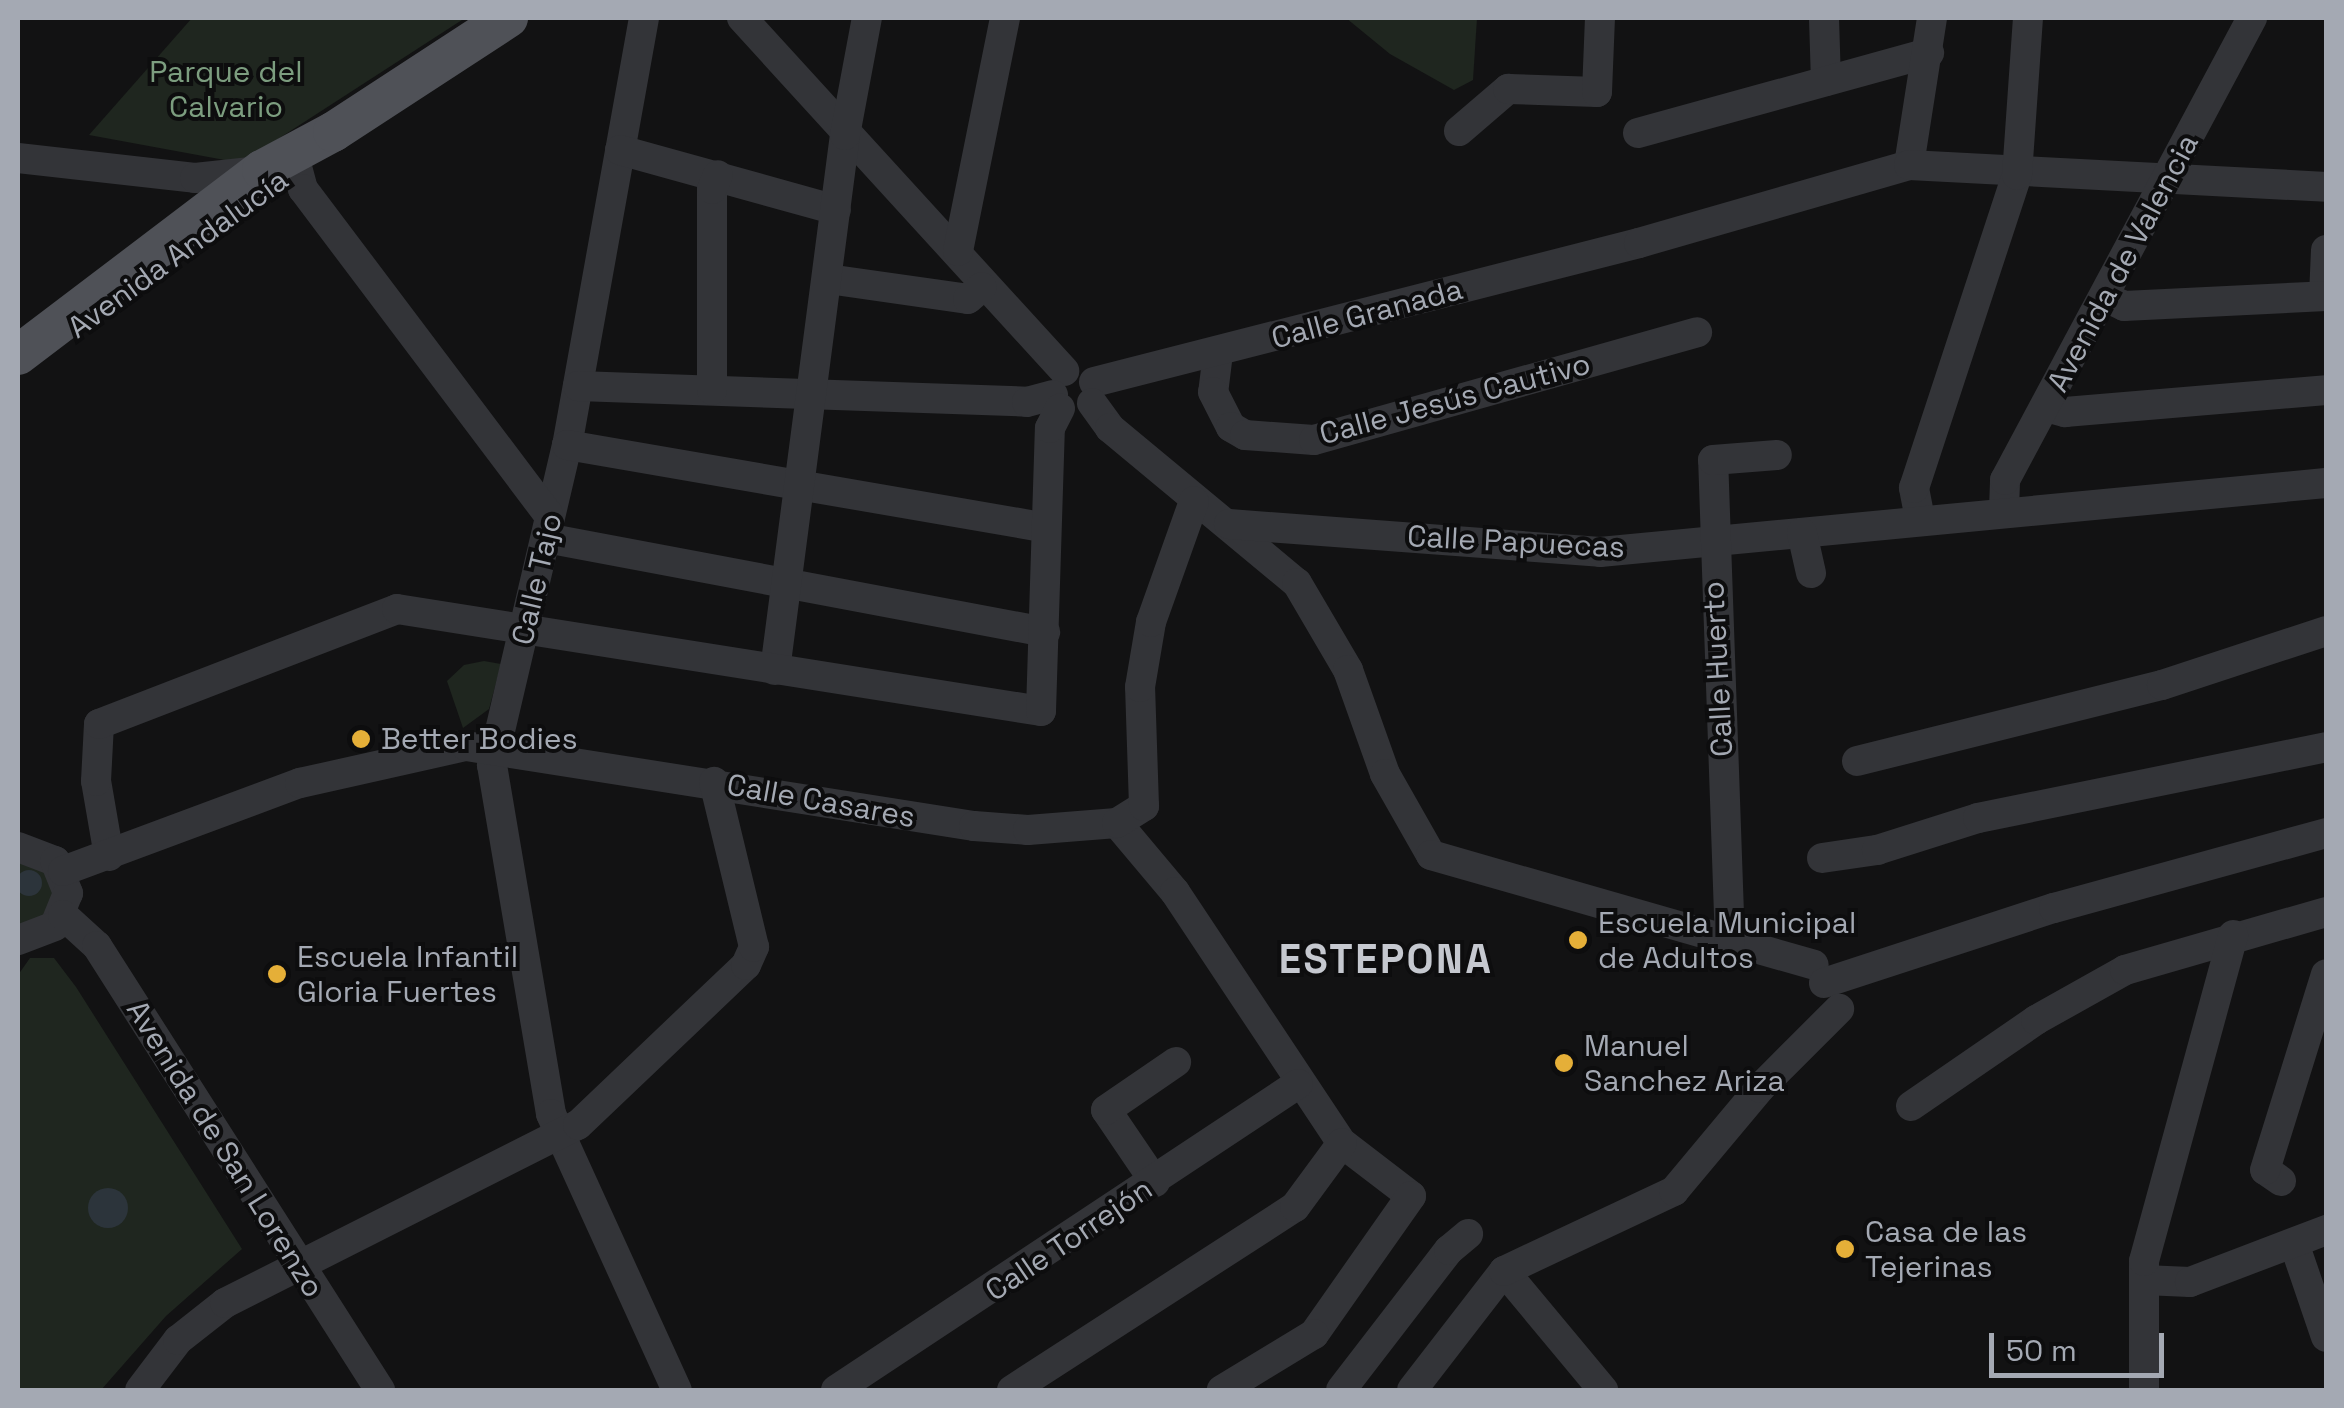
<!DOCTYPE html>
<html>
<head>
<meta charset="utf-8">
<style>
	body { margin:0 }
	#map { position:relative; width:2344px; height:1408px; overflow:hidden; background:#121213; font-family:"Space Grotesk",sans-serif }
	div>[style] { position:absolute }
	.green>* { inset:0; background:#1f261f }
	.water>* { inset:0; background:#2c343b }
	.round { border-radius:50% }
	.minor>* { height:30px; margin:-15px; padding:0 15px; transform-origin:15px; border-radius:15px; background:#333438 }
	.major>* { height:40px; margin:-20px; padding:0 20px; transform-origin:20px; border-radius:20px; background:#4f5157 }
	.dots>* { width:28px; height:28px; translate:-50% -50%; box-sizing:border-box; border:5px solid #0d0d0e; border-radius:50% }
	span { translate:-50% -50%; white-space:nowrap; text-align:center; line-height:1.15; -webkit-text-stroke:8px #0d0d0e; paint-order:stroke }
	.park-label { font-size:30px; color:#7c9d7f }
	.street-label { font-size:30px; color:#a4a9b3 }
	.poi-label { font-size:30px; color:#a4a9b3 }
	.left { translate:0 -50%; text-align:left }
	.district-label { font-size:40px; color:#c5c8cf; font-weight:700; letter-spacing:2.5px }
	.frame { position:absolute; inset:0; border:20px solid #a4a9b3; pointer-events:none }
	.scale { position:absolute; left:1989px; top:1333px; width:175px; height:45px; box-sizing:border-box; border:5px solid #a4a9b3; border-top:0; padding-left:12px; font-size:30px; line-height:35px; white-space:nowrap; color:#a4a9b3; -webkit-text-stroke:8px #0d0d0e; paint-order:stroke }
</style>
</head>
<body>
<div id="map">
	<div class="green">
		<div style="clip-path:polygon(192px 18px,465px 18px,241px 163px,89px 135px)"></div>
		<div style="clip-path:polygon(1346px 18px,1477px 18px,1473px 80px,1454px 90px,1390px 54px)"></div>
		<div style="clip-path:polygon(484px 661px,501px 664px,489px 709px,463px 728px,447px 681px,464px 665px)"></div>
		<div style="clip-path:polygon(18px 859px,38px 864px,53px 881px,51px 913px,18px 929px)"></div>
		<div style="clip-path:polygon(30px 958px,54px 958px,76px 987px,242px 1249px,166px 1316px,101px 1390px,18px 1390px,18px 975px)"></div>
	</div>
	<div class="water">
		<div class="round" style="left:16px;top:870px;width:26px;height:26px"></div>
		<div class="round" style="left:88px;top:1188px;width:40px;height:40px"></div>
	</div>
	<div class="minor">
		<div style="left:644px;top:18px;width:434px;rotate:100.2deg"></div>
		<div style="left:567px;top:445px;width:329px;rotate:103.2deg"></div>
		<div style="left:492px;top:765px;width:354px;rotate:80.4deg"></div>
		<div style="left:551px;top:1114px;width:303px;rotate:65.5deg"></div>
		<div style="left:742px;top:18px;width:478px;rotate:47.6deg"></div>
		<div style="left:1824px;top:18px;width:63px;rotate:88.2deg"></div>
		<div style="left:1459px;top:131px;width:65px;rotate:-40.6deg"></div>
		<div style="left:1508px;top:89px;width:89px;rotate:1.9deg"></div>
		<div style="left:1597px;top:92px;width:74px;rotate:-87.7deg"></div>
		<div style="left:1638px;top:133px;width:302px;rotate:-15.4deg"></div>
		<div style="left:620px;top:150px;width:224px;rotate:15.5deg"></div>
		<div style="left:18px;top:158px;width:178px;rotate:6.4deg"></div>
		<div style="left:195px;top:178px;width:64px;rotate:-6.2deg"></div>
		<div style="left:1909px;top:165px;width:149px;rotate:-81.1deg"></div>
		<div style="left:297px;top:167px;width:23px;rotate:75deg"></div>
		<div style="left:303px;top:189px;width:407px;rotate:53deg"></div>
		<div style="left:958px;top:251px;width:238px;rotate:-78.6deg"></div>
		<div style="left:828px;top:279px;width:141px;rotate:8.1deg"></div>
		<div style="left:968px;top:299px;width:18px;rotate:-41deg"></div>
		<div style="left:2324px;top:296px;width:46px;rotate:-87.5deg"></div>
		<div style="left:2105px;top:297px;width:21px;rotate:25deg"></div>
		<div style="left:2124px;top:306px;width:202px;rotate:-2.8deg"></div>
		<div style="left:1218px;top:353px;width:39px;rotate:97deg"></div>
		<div style="left:1213px;top:392px;width:39px;rotate:63deg"></div>
		<div style="left:1231px;top:427px;width:16px;rotate:30deg"></div>
		<div style="left:1245px;top:435px;width:69px;rotate:4.1deg"></div>
		<div style="left:1314px;top:440px;width:398px;rotate:-15.7deg"></div>
		<div style="left:1094px;top:382px;width:562px;rotate:-14.31deg"></div>
		<div style="left:1639px;top:243px;width:281px;rotate:-16.1deg"></div>
		<div style="left:1909px;top:165px;width:418px;rotate:3deg"></div>
		<div style="left:578px;top:386px;width:449px;rotate:2deg"></div>
		<div style="left:1027px;top:402px;width:27px;rotate:-15deg"></div>
		<div style="left:712px;top:390px;width:201px;rotate:-90deg"></div>
		<div style="left:712px;top:189px;width:15px;rotate:-67deg"></div>
		<div style="left:1092px;top:403px;width:31px;rotate:54deg"></div>
		<div style="left:1110px;top:428px;width:243px;rotate:39.7deg"></div>
		<div style="left:1297px;top:583px;width:101px;rotate:59.6deg"></div>
		<div style="left:1348px;top:670px;width:110px;rotate:70.4deg"></div>
		<div style="left:1385px;top:774px;width:93px;rotate:60.4deg"></div>
		<div style="left:1431px;top:855px;width:398px;rotate:16deg"></div>
		<div style="left:2046px;top:407px;width:20px;rotate:15deg"></div>
		<div style="left:2065px;top:412px;width:262px;rotate:-4.8deg"></div>
		<div style="left:567px;top:445px;width:486px;rotate:9.8deg"></div>
		<div style="left:2004px;top:510px;width:30px;rotate:-88deg"></div>
		<div style="left:2005px;top:480px;width:524px;rotate:-61.87deg"></div>
		<div style="left:1920px;top:519px;width:32px;rotate:-101deg"></div>
		<div style="left:1914px;top:488px;width:330px;rotate:-71.8deg"></div>
		<div style="left:2017px;top:175px;width:157px;rotate:-86deg"></div>
		<div style="left:1229px;top:524px;width:372px;rotate:4.3deg"></div>
		<div style="left:1600px;top:552px;width:729px;rotate:-5.43deg"></div>
		<div style="left:1802px;top:533px;width:41px;rotate:77.3deg"></div>
		<div style="left:546px;top:538px;width:508px;rotate:10.67deg"></div>
		<div style="left:775px;top:670px;width:540px;rotate:-82.55deg"></div>
		<div style="left:845px;top:135px;width:119px;rotate:-79.4deg"></div>
		<div style="left:1857px;top:761px;width:314px;rotate:-14deg"></div>
		<div style="left:2162px;top:685px;width:173px;rotate:-18.2deg"></div>
		<div style="left:1117px;top:823px;width:90px;rotate:50deg"></div>
		<div style="left:1175px;top:892px;width:301px;rotate:56.4deg"></div>
		<div style="left:1342px;top:1143px;width:87px;rotate:37.5deg"></div>
		<div style="left:1411px;top:1196px;width:169px;rotate:125.1deg"></div>
		<div style="left:1314px;top:1334px;width:108px;rotate:148.7deg"></div>
		<div style="left:18px;top:847px;width:40px;rotate:21deg"></div>
		<div style="left:55px;top:861px;width:35px;rotate:68deg"></div>
		<div style="left:68px;top:893px;width:35px;rotate:112deg"></div>
		<div style="left:55px;top:926px;width:40px;rotate:159deg"></div>
		<div style="left:109px;top:856px;width:76px;rotate:-99.8deg"></div>
		<div style="left:96px;top:781px;width:57px;rotate:-87deg"></div>
		<div style="left:99px;top:724px;width:319px;rotate:-21.1deg"></div>
		<div style="left:397px;top:609px;width:652px;rotate:9deg"></div>
		<div style="left:1041px;top:711px;width:283px;rotate:-88.2deg"></div>
		<div style="left:1050px;top:428px;width:22px;rotate:-63deg"></div>
		<div style="left:1822px;top:858px;width:56px;rotate:-8.3deg"></div>
		<div style="left:1877px;top:850px;width:106px;rotate:-17.6deg"></div>
		<div style="left:1978px;top:818px;width:355px;rotate:-11.5deg"></div>
		<div style="left:63px;top:871px;width:253px;rotate:-20.4deg"></div>
		<div style="left:300px;top:783px;width:170px;rotate:-12.6deg"></div>
		<div style="left:466px;top:746px;width:514px;rotate:8.95deg"></div>
		<div style="left:974px;top:826px;width:54px;rotate:4.2deg"></div>
		<div style="left:1028px;top:830px;width:89px;rotate:-4.5deg"></div>
		<div style="left:1117px;top:823px;width:32px;rotate:-32deg"></div>
		<div style="left:1144px;top:806px;width:119px;rotate:-91.9deg"></div>
		<div style="left:1140px;top:687px;width:66px;rotate:-80.4deg"></div>
		<div style="left:1151px;top:622px;width:128px;rotate:-70.4deg"></div>
		<div style="left:63px;top:915px;width:46px;rotate:42.4deg"></div>
		<div style="left:97px;top:946px;width:527px;rotate:57.49deg"></div>
		<div style="left:1730px;top:943px;width:483px;rotate:-92deg"></div>
		<div style="left:1713px;top:460px;width:64px;rotate:-4.5deg"></div>
		<div style="left:1824px;top:983px;width:242px;rotate:-18.1deg"></div>
		<div style="left:2054px;top:908px;width:282px;rotate:-15.4deg"></div>
		<div style="left:1911px;top:1106px;width:152px;rotate:-34.5deg"></div>
		<div style="left:2036px;top:1020px;width:102px;rotate:-29.3deg"></div>
		<div style="left:2125px;top:970px;width:209px;rotate:-16.1deg"></div>
		<div style="left:2281px;top:1181px;width:19px;rotate:-145deg"></div>
		<div style="left:2265px;top:1170px;width:205px;rotate:-72.7deg"></div>
		<div style="left:1155px;top:1182px;width:87px;rotate:-124.2deg"></div>
		<div style="left:1106px;top:1110px;width:85px;rotate:-34.4deg"></div>
		<div style="left:2294px;top:1243px;width:99px;rotate:71.2deg"></div>
		<div style="left:1504px;top:1271px;width:155px;rotate:50.2deg"></div>
		<div style="left:2144px;top:1280px;width:46px;rotate:2.5deg"></div>
		<div style="left:2190px;top:1282px;width:146px;rotate:-20.9deg"></div>
		<div style="left:140px;top:1390px;width:63px;rotate:-52.8deg"></div>
		<div style="left:178px;top:1340px;width:60px;rotate:-38.2deg"></div>
		<div style="left:225px;top:1303px;width:395px;rotate:-26.8deg"></div>
		<div style="left:578px;top:1125px;width:232px;rotate:-43.6deg"></div>
		<div style="left:746px;top:965px;width:20px;rotate:-66deg"></div>
		<div style="left:754px;top:947px;width:170px;rotate:-103.6deg"></div>
		<div style="left:836px;top:1390px;width:554px;rotate:-33.52deg"></div>
		<div style="left:1012px;top:1390px;width:337px;rotate:-32.9deg"></div>
		<div style="left:1295px;top:1207px;width:79px;rotate:-53.7deg"></div>
		<div style="left:1341px;top:1390px;width:177px;rotate:-52.4deg"></div>
		<div style="left:1449px;top:1250px;width:25px;rotate:-40deg"></div>
		<div style="left:1412px;top:1390px;width:150px;rotate:-52.3deg"></div>
		<div style="left:1504px;top:1271px;width:188px;rotate:-25.2deg"></div>
		<div style="left:1674px;top:1191px;width:134px;rotate:-50.1deg"></div>
		<div style="left:1760px;top:1088px;width:112px;rotate:-45deg"></div>
		<div style="left:2144px;top:1390px;width:129px;rotate:-90deg"></div>
		<div style="left:2144px;top:1261px;width:338px;rotate:-74.7deg"></div>
	</div>
	<div class="major">
		<div style="left:18px;top:355px;width:306px;rotate:-37.2deg"></div>
		<div style="left:262px;top:170px;width:81px;rotate:-28.2deg"></div>
		<div style="left:333px;top:132px;width:209px;rotate:-33.1deg"></div>
	</div>
	<div class="dots">
		<div style="left:361px;top:739px;background:#e5af38"></div>
		<div style="left:1578px;top:940px;background:#e5af38"></div>
		<div style="left:277px;top:974px;background:#e5af38"></div>
		<div style="left:1564px;top:1063px;background:#e5af38"></div>
		<div style="left:1845px;top:1249px;background:#e5af38"></div>
	</div>
	<div class="park-label">
		<span style="left:226px;top:89px">Parque del<br>Calvario</span>
	</div>
	<div class="street-label">
		<span style="left:178px;top:254px;rotate:-36deg">Avenida Andalucía</span>
		<span style="left:2123px;top:263px;rotate:-62deg">Avenida de Valencia</span>
		<span style="left:1367px;top:314px;rotate:-15deg">Calle Granada</span>
		<span style="left:1455px;top:399px;rotate:-15deg">Calle Jesús Cautivo</span>
		<span style="left:1516px;top:542px;rotate:3deg">Calle Papuecas</span>
		<span style="left:537px;top:579px;rotate:-77deg">Calle Tajo</span>
		<span style="left:1718px;top:669px;rotate:-93deg">Calle Huerto</span>
		<span style="left:821px;top:801px;rotate:10deg">Calle Casares</span>
		<span style="left:225px;top:1149px;rotate:58deg">Avenida de San Lorenzo</span>
		<span style="left:1069px;top:1240px;rotate:-34deg">Calle Torrejón</span>
	</div>
	<div class="poi-label">
		<span class="left" style="left:381px;top:739px">Better Bodies</span>
		<span class="left" style="left:1598px;top:940px">Escuela Municipal<br>de Adultos</span>
		<span class="left" style="left:297px;top:974px">Escuela Infantil<br>Gloria Fuertes</span>
		<span class="left" style="left:1584px;top:1063px">Manuel<br>Sanchez Ariza</span>
		<span class="left" style="left:1865px;top:1249px">Casa de las<br>Tejerinas</span>
	</div>
	<div class="district-label">
		<span style="left:1386px;top:960px">ESTEPONA</span>
	</div>
	<div class="frame"></div>
	<div class="scale">50 m</div>
</div>
</body>
</html>
